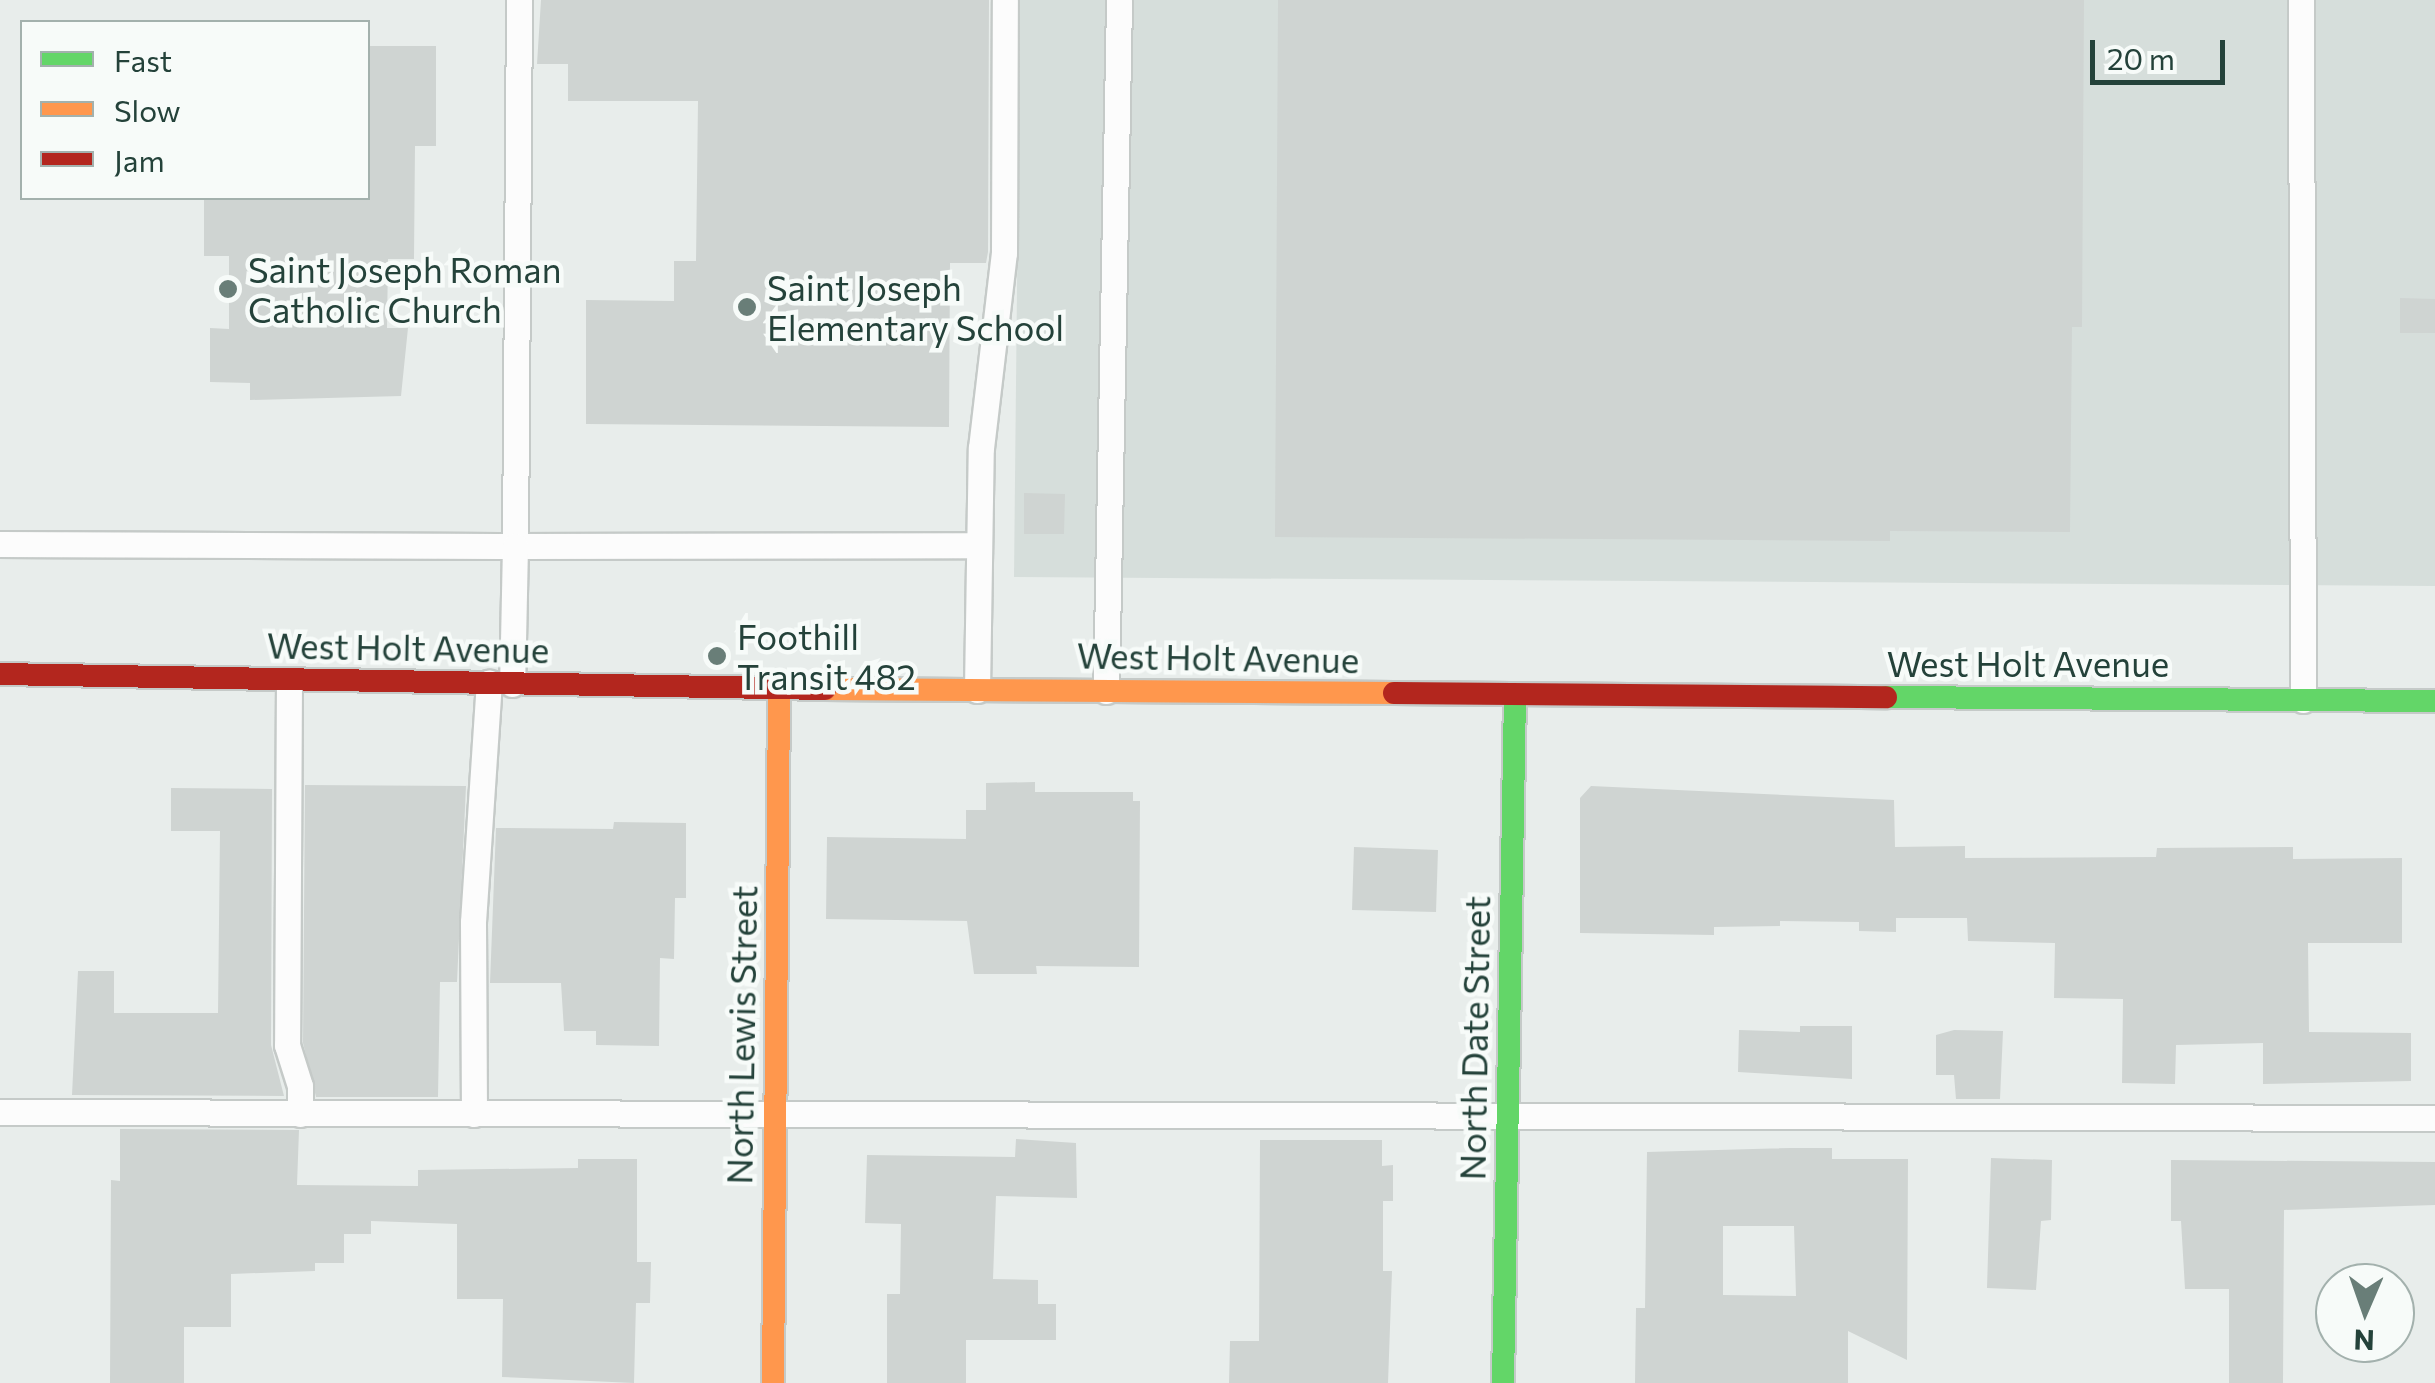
<!DOCTYPE html>
<html>
<head>
<meta charset="utf-8">
<style>
	body { margin:0 }
	#map { position:relative; width:2435px; height:1383px; overflow:hidden; background:#e8edeb; font-family:Commissioner,sans-serif }
	div>[style] { position:absolute }
	.built>* { inset:0; background:#d6dedb }
	.building>* { inset:0; background:#cfd4d2 }
	.roads { filter:drop-shadow(2px 0 #c5cac8) drop-shadow(-2px 0 #c5cac8) drop-shadow(0 2px #c5cac8) drop-shadow(0 -2px #c5cac8) }
	.lane>* { height:25px; margin:-12.5px; padding:0 12.5px; transform-origin:12.5px; border-radius:12.5px; background:#fcfcfc }
	.fast>* { height:22px; margin:-11px; padding:0 11px; transform-origin:11px; border-radius:11px; background:#63d668 }
	.slow>* { height:22px; margin:-11px; padding:0 11px; transform-origin:11px; border-radius:11px; background:#ff974d }
	.jam>* { height:22px; margin:-11px; padding:0 11px; transform-origin:11px; border-radius:11px; background:#b3261e }
	.dots>* { width:28px; height:28px; translate:-50% -50%; box-sizing:border-box; border:5px solid #f7fbf9; border-radius:50% }
	span { translate:-50% -50%; white-space:nowrap; text-align:center; line-height:1.15; -webkit-text-stroke:9px #f7fbf9; paint-order:stroke }
	.poi-label { font-size:35px; color:#24423a }
	.left { translate:0 -50%; text-align:left }
	.street-label { font-size:35px; color:#24423a }
	.legend { position:absolute; left:20px; top:20px; width:350px; height:180px; box-sizing:border-box; background:#f7fbf9; border:2px solid #a3b1ad; margin:0; padding:12px 18px; list-style:none; font-size:30px; color:#24423a }
	.legend li { display:flex; align-items:center; gap:20px; height:50px }
	.legend b { width:50px; border:2px solid #a3b1ad }
	.north { position:absolute; left:2315px; top:1263px; width:100px; height:100px; box-sizing:border-box; background:#f7fbf9; border:2px solid #a3b1ad; border-radius:50%; rotate:182deg; font-size:28px; font-weight:700; line-height:40px; text-align:center; color:#24423a }
	.north::after { content:''; display:block; margin:auto; width:35px; height:45px; background:#697e78; clip-path:polygon(50% 0,100% 100%,50% 72%,0 100%) }
	.scale { position:absolute; left:2090px; top:40px; width:135px; height:45px; box-sizing:border-box; border:5px solid #24423a; border-top:0; padding-left:12px; font-size:30px; line-height:35px; white-space:nowrap; color:#24423a; -webkit-text-stroke:8px #f7fbf9; paint-order:stroke }
</style>
</head>
<body>
<div id="map">
	<div class="built">
		<div style="clip-path:polygon(1020px 0,2435px 0,2435px 586px,1014px 577px)"></div>
	</div>
	<div class="building">
		<div style="clip-path:polygon(541px 0,989px 0,988px 252px,986px 263px,950px 263px,949px 427px,586px 424px,586px 300px,674px 301px,674px 261px,696px 261px,698px 101px,568px 101px,568px 64px,537px 64px)"></div>
		<div style="clip-path:polygon(1278px 0,2084px 0,2082px 327px,2072px 327px,2070px 532px,1890px 531px,1890px 541px,1275px 537px)"></div>
		<div style="clip-path:polygon(368px 46px,436px 46px,436px 146px,415px 146px,414px 259px,388px 259px,387px 328px,408px 328px,401px 396px,250px 400px,250px 383px,210px 382px,210px 328px,229px 329px,229px 256px,204px 256px,204px 198px,368px 198px)"></div>
		<div style="clip-path:polygon(2400px 298px,2435px 299px,2435px 333px,2400px 333px)"></div>
		<div style="clip-path:polygon(1024px 493px,1065px 494px,1064px 534px,1024px 534px)"></div>
		<div style="clip-path:polygon(1035px 782px,1035px 792px,1133px 792px,1133px 801px,1140px 801px,1139px 967px,1036px 966px,1037px 974px,974px 974px,967px 921px,826px 919px,827px 837px,966px 839px,966px 810px,986px 810px,986px 783px)"></div>
		<div style="clip-path:polygon(305px 785px,466px 786px,457px 982px,440px 982px,438px 1097px,316px 1097px,303px 1043px)"></div>
		<div style="clip-path:polygon(1591px 786px,1894px 800px,1895px 847px,1965px 846px,1965px 858px,2156px 857px,2157px 848px,2293px 847px,2293px 859px,2402px 858px,2402px 943px,2308px 943px,2309px 1032px,2411px 1033px,2411px 1081px,2263px 1084px,2263px 1043px,2176px 1045px,2175px 1084px,2122px 1083px,2123px 999px,2054px 998px,2055px 943px,1968px 941px,1967px 918px,1896px 918px,1896px 932px,1859px 931px,1859px 922px,1780px 921px,1780px 926px,1714px 927px,1714px 935px,1580px 933px,1580px 798px)"></div>
		<div style="clip-path:polygon(171px 788px,272px 789px,271px 1045px,284px 1096px,72px 1095px,78px 971px,114px 971px,114px 1013px,218px 1013px,220px 831px,171px 831px)"></div>
		<div style="clip-path:polygon(614px 822px,686px 823px,686px 898px,675px 898px,674px 959px,660px 958px,659px 1046px,596px 1045px,596px 1031px,564px 1031px,561px 983px,490px 983px,496px 828px,613px 829px)"></div>
		<div style="clip-path:polygon(1354px 847px,1438px 850px,1436px 912px,1352px 910px)"></div>
		<div style="clip-path:polygon(1800px 1026px,1852px 1026px,1852px 1079px,1738px 1072px,1739px 1030px,1800px 1032px)"></div>
		<div style="clip-path:polygon(1954px 1030px,2003px 1031px,2000px 1099px,1956px 1099px,1954px 1075px,1936px 1075px,1936px 1035px)"></div>
		<div style="clip-path:polygon(120px 1129px,299px 1130px,297px 1185px,418px 1186px,418px 1170px,578px 1168px,578px 1159px,637px 1159px,637px 1262px,651px 1262px,650px 1303px,636px 1303px,634px 1383px,502px 1377px,503px 1299px,457px 1299px,457px 1224px,371px 1221px,371px 1234px,344px 1234px,344px 1263px,315px 1263px,315px 1271px,231px 1274px,231px 1327px,184px 1327px,184px 1383px,110px 1383px,111px 1180px,120px 1181px)"></div>
		<div style="clip-path:polygon(1016px 1139px,1076px 1143px,1077px 1198px,996px 1196px,993px 1279px,1038px 1280px,1038px 1304px,1056px 1304px,1056px 1340px,966px 1340px,966px 1383px,887px 1383px,887px 1294px,900px 1294px,901px 1224px,865px 1223px,867px 1155px,1015px 1157px)"></div>
		<div style="clip-path:polygon(1260px 1140px,1382px 1140px,1382px 1166px,1393px 1165px,1393px 1201px,1383px 1201px,1383px 1271px,1392px 1271px,1388px 1383px,1229px 1383px,1230px 1341px,1259px 1341px)"></div>
		<div style="clip-path:polygon(evenodd,1791px 1148px,1832px 1148px,1832px 1159px,1908px 1159px,1907px 1360px,1848px 1331px,1848px 1383px,1635px 1383px,1636px 1308px,1645px 1308px,1647px 1152px,1791px 1148px,1723px 1226px,1794px 1226px,1796px 1296px,1723px 1295px,1723px 1226px)"></div>
		<div style="clip-path:polygon(1991px 1158px,2052px 1160px,2051px 1220px,2041px 1221px,2036px 1290px,1987px 1288px)"></div>
		<div style="clip-path:polygon(2171px 1160px,2435px 1162px,2435px 1205px,2284px 1210px,2283px 1383px,2229px 1383px,2229px 1289px,2185px 1289px,2181px 1221px,2171px 1221px)"></div>
	</div>
	<div class="roads">
		<div class="lane">
			<div style="left:519px;top:0;width:546px;rotate:90.42deg"></div>
			<div style="left:515px;top:546px;width:464px;rotate:-0.1deg"></div>
			<div style="left:2301px;top:0;width:700px;rotate:89.84deg"></div>
			<div style="left:0;top:544px;width:515px;rotate:0.22deg"></div>
			<div style="left:515px;top:546px;width:138px;rotate:91.2deg"></div>
			<div style="left:289px;top:680px;width:365px;rotate:90.3deg"></div>
			<div style="left:287px;top:1045px;width:43px;rotate:72.4deg"></div>
			<div style="left:300px;top:1086px;width:28px;rotate:90deg"></div>
			<div style="left:977px;top:690px;width:242px;rotate:-89.1deg"></div>
			<div style="left:981px;top:448px;width:196px;rotate:-83.3deg"></div>
			<div style="left:1004px;top:253px;width:253px;rotate:-89.8deg"></div>
			<div style="left:1106px;top:691px;width:691px;rotate:-88.92deg"></div>
			<div style="left:0;top:1112px;width:2435px;rotate:0.14deg"></div>
			<div style="left:474px;top:1114px;width:192px;rotate:-90.3deg"></div>
			<div style="left:473px;top:922px;width:240px;rotate:-86.2deg"></div>
		</div>
		<div class="fast">
			<div style="left:1886px;top:697px;width:549px;rotate:0.42deg"></div>
			<div style="left:1503px;top:1383px;width:688px;rotate:-89deg"></div>
		</div>
		<div class="slow">
			<div style="left:825px;top:689px;width:569px;rotate:0.4deg"></div>
			<div style="left:773px;top:1383px;width:694px;rotate:-89.5deg"></div>
		</div>
		<div class="jam">
			<div style="left:0;top:674px;width:825px;rotate:1.04deg"></div>
			<div style="left:1394px;top:693px;width:492px;rotate:0.5deg"></div>
		</div>
	</div>
	<div class="dots">
		<div style="left:228px;top:289px;background:#697e78"></div>
		<div style="left:747px;top:307px;background:#697e78"></div>
		<div style="left:717px;top:656px;background:#697e78"></div>
	</div>
	<div class="poi-label">
		<span class="left" style="left:248px;top:289px">Saint Joseph Roman<br>Catholic Church</span>
		<span class="left" style="left:767px;top:307px">Saint Joseph<br>Elementary School</span>
		<span class="left" style="left:737px;top:656px">Foothill<br>Transit 482</span>
	</div>
	<div class="street-label">
		<span style="left:408px;top:647px;rotate:1deg">West Holt Avenue</span>
		<span style="left:1218px;top:657px;rotate:1deg">West Holt Avenue</span>
		<span style="left:2028px;top:663px">West Holt Avenue</span>
		<span style="left:741px;top:1035px;rotate:-89deg">North Lewis Street</span>
		<span style="left:1474px;top:1038px;rotate:-89deg">North Date Street</span>
	</div>
	<ul class="legend">
	<li><b style="height:12px;background:#63d668"></b>Fast</li>
	<li><b style="height:12px;background:#ff974d"></b>Slow</li>
	<li><b style="height:12px;background:#b3261e"></b>Jam</li>
	</ul>
	<div class="north">N</div>
	<div class="scale">20 m</div>
</div>
</body>
</html>
